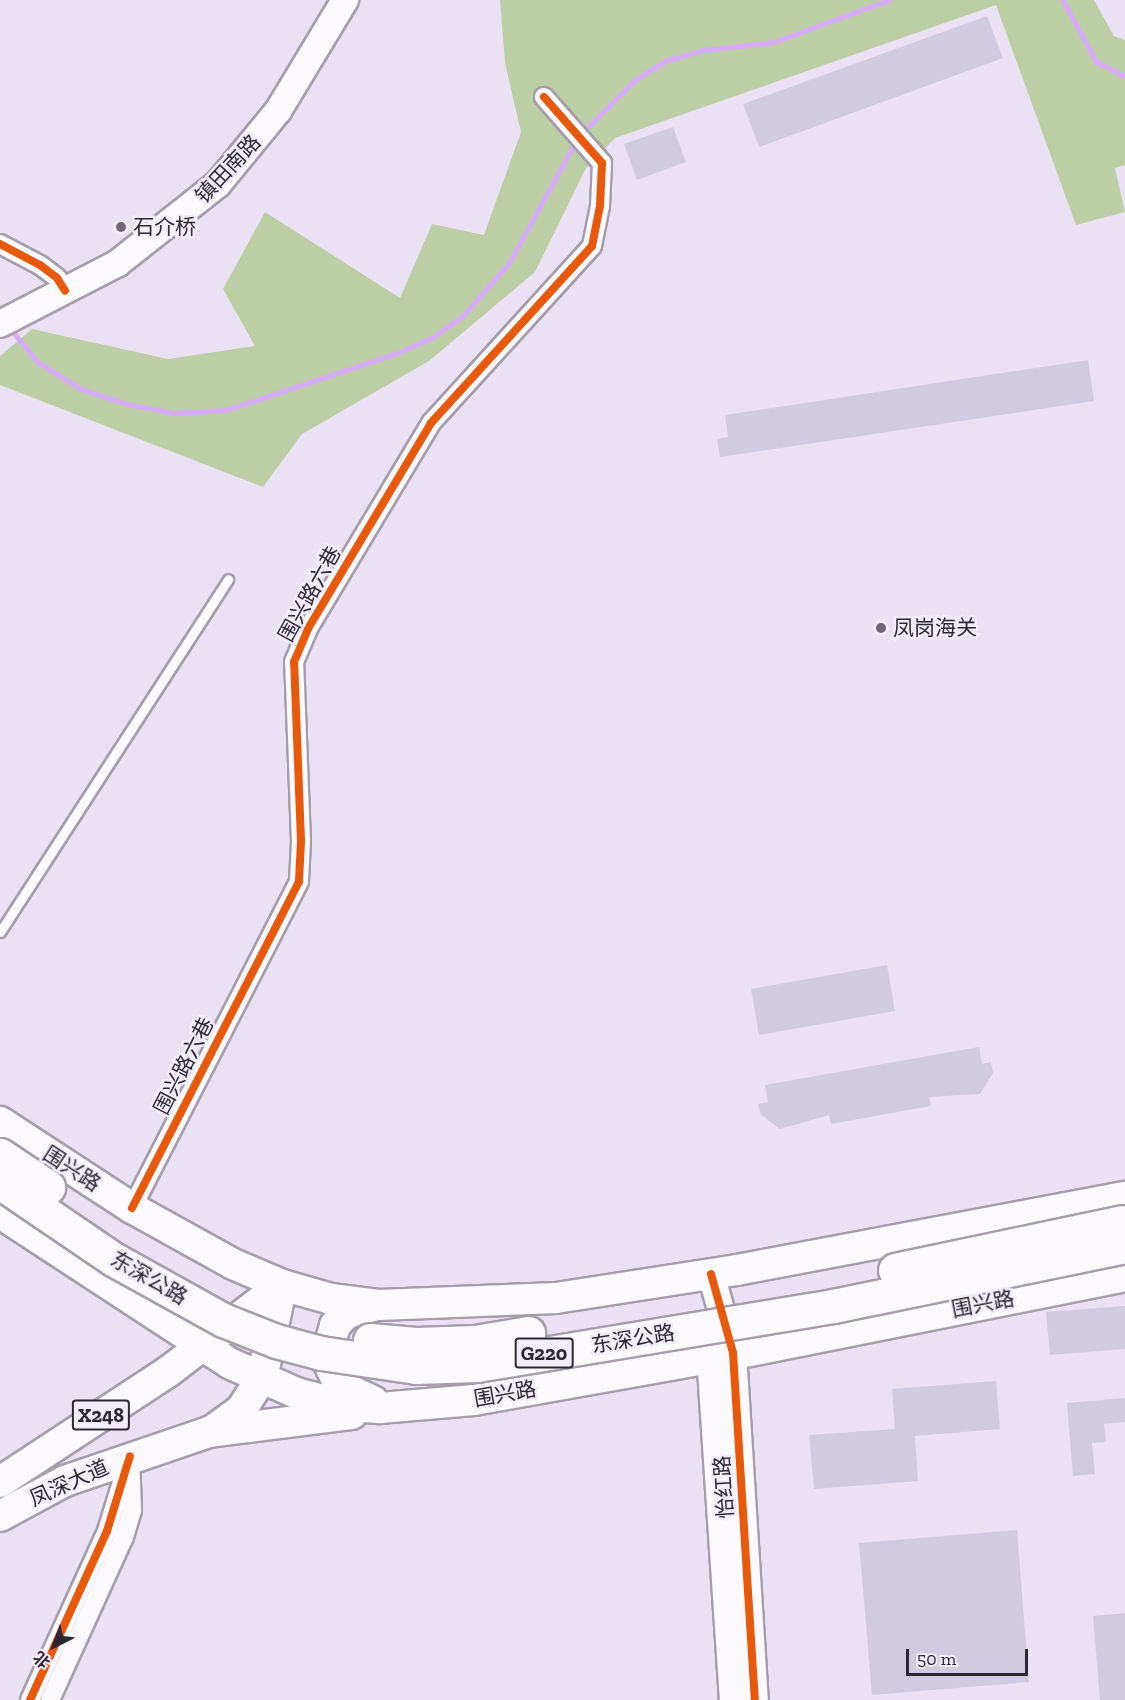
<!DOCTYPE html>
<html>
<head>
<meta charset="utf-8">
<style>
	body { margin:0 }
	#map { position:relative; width:1125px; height:1700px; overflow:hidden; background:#ebe1f5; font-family:"Zilla Slab","Noto Sans SC",serif }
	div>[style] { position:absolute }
	.green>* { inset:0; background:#bccfa4 }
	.stream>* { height:4.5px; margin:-2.25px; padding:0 2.25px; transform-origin:2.25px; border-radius:2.25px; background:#d7aafb }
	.building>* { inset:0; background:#d1cbe0 }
	.roads { filter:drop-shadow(2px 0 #a59dac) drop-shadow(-2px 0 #a59dac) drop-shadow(0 2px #a59dac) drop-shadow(0 -2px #a59dac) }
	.lane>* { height:9px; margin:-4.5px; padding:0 4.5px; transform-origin:4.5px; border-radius:4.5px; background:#fcfafe }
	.street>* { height:18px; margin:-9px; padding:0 9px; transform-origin:9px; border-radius:9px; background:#fcfafe }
	.secondary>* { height:26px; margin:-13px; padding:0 13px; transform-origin:13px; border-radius:13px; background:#fcfafe }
	.primary>* { height:30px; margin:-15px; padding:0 15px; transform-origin:15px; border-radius:15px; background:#fcfafe }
	.bridges { filter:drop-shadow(2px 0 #a59dac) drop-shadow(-2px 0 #a59dac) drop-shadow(0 2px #a59dac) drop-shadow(0 -2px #a59dac) }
	.highway-bridge>* { height:33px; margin:-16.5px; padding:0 16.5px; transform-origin:16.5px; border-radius:16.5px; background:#fcfafe }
	.cycleway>* { height:8px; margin:-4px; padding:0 4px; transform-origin:4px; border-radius:4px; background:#e8590c }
	.dots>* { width:16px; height:16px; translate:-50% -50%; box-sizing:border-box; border:3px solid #f3ecfa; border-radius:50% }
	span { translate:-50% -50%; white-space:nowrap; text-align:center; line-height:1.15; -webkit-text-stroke:5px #f3ecfa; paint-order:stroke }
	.shield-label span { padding:2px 4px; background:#f3ecfa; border:2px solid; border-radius:4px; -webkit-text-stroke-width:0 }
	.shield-label { font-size:20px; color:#2d2633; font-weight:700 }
	.street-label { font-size:21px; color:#2d2633 }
	.poi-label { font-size:21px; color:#2d2633 }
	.left { translate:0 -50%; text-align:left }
	.north { position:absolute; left:24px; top:1616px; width:60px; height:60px; -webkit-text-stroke:4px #f3ecfa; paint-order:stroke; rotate:222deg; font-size:16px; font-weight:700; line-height:24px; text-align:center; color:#2d2633 }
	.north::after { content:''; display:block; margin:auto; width:21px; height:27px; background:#2d2633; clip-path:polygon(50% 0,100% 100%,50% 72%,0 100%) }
	.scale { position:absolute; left:906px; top:1649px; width:122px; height:27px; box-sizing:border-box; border:3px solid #2d2633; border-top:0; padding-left:8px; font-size:18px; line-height:21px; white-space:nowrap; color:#2d2633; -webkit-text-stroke:4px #f3ecfa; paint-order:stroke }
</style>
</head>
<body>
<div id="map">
	<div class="green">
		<div style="clip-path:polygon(500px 0,1094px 0,1114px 36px,1125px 40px,1125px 165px,1115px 168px,1125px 212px,1076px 225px,996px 5px,615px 138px,586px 168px,535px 272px,429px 361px,302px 434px,263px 487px,0 385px,0 356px,32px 329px,168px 359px,255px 346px,223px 289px,265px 212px,400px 298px,432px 224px,484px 235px,521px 132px,505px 63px)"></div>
	</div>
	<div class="stream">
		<div style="left:1063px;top:0;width:71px;rotate:61.3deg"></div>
		<div style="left:1097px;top:62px;width:31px;rotate:27deg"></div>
		<div style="left:581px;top:134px;width:76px;rotate:-45deg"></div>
		<div style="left:635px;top:80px;width:36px;rotate:-32deg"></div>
		<div style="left:665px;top:61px;width:41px;rotate:-15.8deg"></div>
		<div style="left:704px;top:50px;width:70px;rotate:-6.5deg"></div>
		<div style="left:774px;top:42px;width:122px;rotate:-20.1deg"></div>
		<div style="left:10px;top:328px;width:44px;rotate:50.5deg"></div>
		<div style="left:38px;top:362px;width:51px;rotate:32.1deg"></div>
		<div style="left:81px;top:389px;width:49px;rotate:17.7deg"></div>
		<div style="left:128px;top:404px;width:47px;rotate:11.1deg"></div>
		<div style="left:174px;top:413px;width:52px;rotate:-3.3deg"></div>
		<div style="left:226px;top:410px;width:183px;rotate:-18.4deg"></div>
		<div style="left:400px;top:352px;width:36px;rotate:-24deg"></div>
		<div style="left:433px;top:337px;width:37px;rotate:-35deg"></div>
		<div style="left:463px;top:316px;width:70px;rotate:-49deg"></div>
		<div style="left:509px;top:263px;width:139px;rotate:-61.2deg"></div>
	</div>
	<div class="building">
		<div style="clip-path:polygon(987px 16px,1003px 58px,759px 147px,743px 104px)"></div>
		<div style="clip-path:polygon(673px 127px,686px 162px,637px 180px,624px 144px)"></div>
		<div style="clip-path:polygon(1088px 360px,1094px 401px,720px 457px,717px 439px,728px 437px,725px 415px)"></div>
		<div style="clip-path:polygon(887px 965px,895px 1011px,759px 1035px,751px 989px)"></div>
		<div style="clip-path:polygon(979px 1047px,982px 1064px,991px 1062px,993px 1073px,980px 1094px,929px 1097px,931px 1106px,831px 1124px,829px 1115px,780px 1129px,761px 1115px,758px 1104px,768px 1102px,765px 1085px)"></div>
		<div style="clip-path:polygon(1125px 1306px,1125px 1349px,1050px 1355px,1046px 1312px)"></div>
		<div style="clip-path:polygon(996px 1381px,1000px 1429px,915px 1436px,918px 1481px,814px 1489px,809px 1435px,895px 1429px,892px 1389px)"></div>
		<div style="clip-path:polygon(1125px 1398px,1125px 1422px,1104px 1424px,1106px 1442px,1092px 1443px,1095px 1474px,1073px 1476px,1067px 1403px)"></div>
		<div style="clip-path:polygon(1017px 1530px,1029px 1682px,872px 1695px,859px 1543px)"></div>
		<div style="clip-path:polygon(1125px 1613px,1125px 1700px,1100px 1700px,1093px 1616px)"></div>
	</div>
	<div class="roads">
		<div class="lane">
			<div style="left:0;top:932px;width:420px;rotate:-57.1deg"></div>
		</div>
		<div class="street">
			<div style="left:0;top:244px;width:45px;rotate:27.7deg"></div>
			<div style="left:40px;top:265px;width:21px;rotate:37deg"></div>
			<div style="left:57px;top:278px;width:15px;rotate:58deg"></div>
			<div style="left:132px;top:1208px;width:367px;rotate:-62.9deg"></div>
			<div style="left:299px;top:881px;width:40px;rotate:-87.1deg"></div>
			<div style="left:301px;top:841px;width:179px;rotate:-92.2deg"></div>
			<div style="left:294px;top:662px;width:38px;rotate:-67deg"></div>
			<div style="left:309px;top:627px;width:238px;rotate:-59.1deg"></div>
			<div style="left:431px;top:423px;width:239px;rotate:-47.7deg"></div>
			<div style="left:592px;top:246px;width:41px;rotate:-78.7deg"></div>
			<div style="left:600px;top:206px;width:43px;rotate:-87.3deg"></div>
			<div style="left:602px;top:163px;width:88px;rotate:-131.3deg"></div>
			<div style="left:30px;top:1700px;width:186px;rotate:-65.5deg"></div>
			<div style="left:107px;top:1531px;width:78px;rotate:-73deg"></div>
			<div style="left:50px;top:1700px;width:179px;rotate:-65.6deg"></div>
			<div style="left:124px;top:1537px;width:28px;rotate:-73deg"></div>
			<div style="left:132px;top:1510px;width:37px;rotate:-92deg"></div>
		</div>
		<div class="secondary">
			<div style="left:0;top:324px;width:133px;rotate:-27.3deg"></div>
			<div style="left:118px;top:263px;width:127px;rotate:-38.3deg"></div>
			<div style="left:218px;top:184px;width:94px;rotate:-50.6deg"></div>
			<div style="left:278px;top:111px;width:130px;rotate:-58.9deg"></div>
			<div style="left:711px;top:1274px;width:82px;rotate:74.4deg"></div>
			<div style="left:733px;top:1353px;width:348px;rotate:86.4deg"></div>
			<div style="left:709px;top:1340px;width:361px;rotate:86.2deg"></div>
		</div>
		<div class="primary">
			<div style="left:0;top:1122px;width:158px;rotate:33.1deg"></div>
			<div style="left:132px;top:1208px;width:115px;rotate:29deg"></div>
			<div style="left:233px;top:1264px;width:53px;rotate:23.2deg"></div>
			<div style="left:282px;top:1285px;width:51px;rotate:15.9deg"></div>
			<div style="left:331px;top:1299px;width:48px;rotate:7.1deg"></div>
			<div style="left:379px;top:1305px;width:177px;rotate:-2.3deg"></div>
			<div style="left:556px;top:1298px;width:183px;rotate:-8.8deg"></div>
			<div style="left:737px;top:1270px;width:395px;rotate:-10.7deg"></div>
			<div style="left:0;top:1213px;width:274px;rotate:33.2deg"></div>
			<div style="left:229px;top:1363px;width:73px;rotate:24.1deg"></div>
			<div style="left:296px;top:1393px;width:48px;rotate:14.6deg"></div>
			<div style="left:342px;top:1405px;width:38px;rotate:5deg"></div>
			<div style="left:380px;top:1408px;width:94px;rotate:-4.9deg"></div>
			<div style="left:474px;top:1400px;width:280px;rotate:-10.1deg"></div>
			<div style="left:750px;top:1351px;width:382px;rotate:-11.3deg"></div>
			<div style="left:373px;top:1401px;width:38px;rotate:-155deg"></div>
			<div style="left:339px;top:1385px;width:31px;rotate:-115deg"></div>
			<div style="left:326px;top:1357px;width:33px;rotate:-74deg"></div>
			<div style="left:335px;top:1325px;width:17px;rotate:-45deg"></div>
			<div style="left:347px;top:1313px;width:30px;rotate:-15deg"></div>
			<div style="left:212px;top:1431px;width:36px;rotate:-36deg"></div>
			<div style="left:241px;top:1410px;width:38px;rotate:-57deg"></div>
			<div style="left:262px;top:1378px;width:95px;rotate:-77.9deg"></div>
			<div style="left:0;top:1482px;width:202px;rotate:-33.3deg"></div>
			<div style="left:169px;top:1371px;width:142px;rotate:-37.3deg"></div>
			<div style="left:0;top:1516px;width:74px;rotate:-28.3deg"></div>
			<div style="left:65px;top:1481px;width:152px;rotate:-18.8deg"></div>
			<div style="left:209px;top:1432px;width:144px;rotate:-7.2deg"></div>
		</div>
	</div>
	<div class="bridges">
		<div class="highway-bridge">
			<div style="left:0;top:1155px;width:58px;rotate:33.7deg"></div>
			<div style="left:0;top:1182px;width:137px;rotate:34.3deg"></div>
			<div style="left:113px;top:1259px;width:126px;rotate:29deg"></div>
			<div style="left:223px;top:1320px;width:57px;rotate:21.6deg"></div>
			<div style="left:276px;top:1341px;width:47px;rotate:14.9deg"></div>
			<div style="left:321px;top:1353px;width:96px;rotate:8.4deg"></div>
			<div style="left:416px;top:1367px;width:61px;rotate:-1.9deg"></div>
			<div style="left:477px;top:1365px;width:361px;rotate:-9.4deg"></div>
			<div style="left:833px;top:1306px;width:298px;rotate:-11.6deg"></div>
			<div style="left:895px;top:1270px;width:232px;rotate:-11.9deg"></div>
			<div style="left:370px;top:1340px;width:46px;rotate:5deg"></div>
			<div style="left:416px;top:1344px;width:59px;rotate:-1.9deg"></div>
			<div style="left:475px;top:1342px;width:54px;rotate:-9.6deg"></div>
		</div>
	</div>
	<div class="cycleway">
		<div style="left:0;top:244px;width:45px;rotate:27.7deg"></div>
		<div style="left:40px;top:265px;width:21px;rotate:37deg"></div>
		<div style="left:57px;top:278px;width:15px;rotate:58deg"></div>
		<div style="left:132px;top:1208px;width:367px;rotate:-62.9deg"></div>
		<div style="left:299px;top:881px;width:40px;rotate:-87.1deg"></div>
		<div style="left:301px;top:841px;width:179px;rotate:-92.2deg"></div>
		<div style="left:294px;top:662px;width:38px;rotate:-67deg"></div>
		<div style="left:309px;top:627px;width:238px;rotate:-59.1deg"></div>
		<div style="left:431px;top:423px;width:239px;rotate:-47.7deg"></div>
		<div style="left:592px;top:246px;width:41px;rotate:-78.7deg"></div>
		<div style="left:600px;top:206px;width:43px;rotate:-87.3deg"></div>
		<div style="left:602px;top:163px;width:88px;rotate:-131.3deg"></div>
		<div style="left:711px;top:1274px;width:82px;rotate:74.4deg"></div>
		<div style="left:733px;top:1353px;width:348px;rotate:86.4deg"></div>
		<div style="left:30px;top:1700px;width:186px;rotate:-65.5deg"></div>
		<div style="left:107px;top:1531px;width:78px;rotate:-73deg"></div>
	</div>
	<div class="dots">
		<div style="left:121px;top:227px;background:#706777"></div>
		<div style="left:881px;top:628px;background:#706777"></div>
	</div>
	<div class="shield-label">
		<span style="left:544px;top:1353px">G220</span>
		<span style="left:101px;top:1415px">X248</span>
	</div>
	<div class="street-label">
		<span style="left:228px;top:169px;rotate:-47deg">镇田南路</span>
		<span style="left:310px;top:594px;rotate:-61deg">围兴路六巷</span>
		<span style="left:184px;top:1066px;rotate:-63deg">围兴路六巷</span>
		<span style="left:72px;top:1169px;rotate:33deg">围兴路</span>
		<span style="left:149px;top:1278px;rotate:30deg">东深公路</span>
		<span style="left:983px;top:1304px;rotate:-11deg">围兴路</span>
		<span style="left:633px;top:1339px;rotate:-9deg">东深公路</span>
		<span style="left:505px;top:1394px;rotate:-10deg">围兴路</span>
		<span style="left:69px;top:1483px;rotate:-24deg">凤深大道</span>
		<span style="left:724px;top:1487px;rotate:-94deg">怡红路</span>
	</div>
	<div class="poi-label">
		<span class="left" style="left:133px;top:227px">石介桥</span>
		<span class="left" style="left:893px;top:628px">凤岗海关</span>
	</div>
	<div class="north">北</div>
	<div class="scale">50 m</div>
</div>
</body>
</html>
